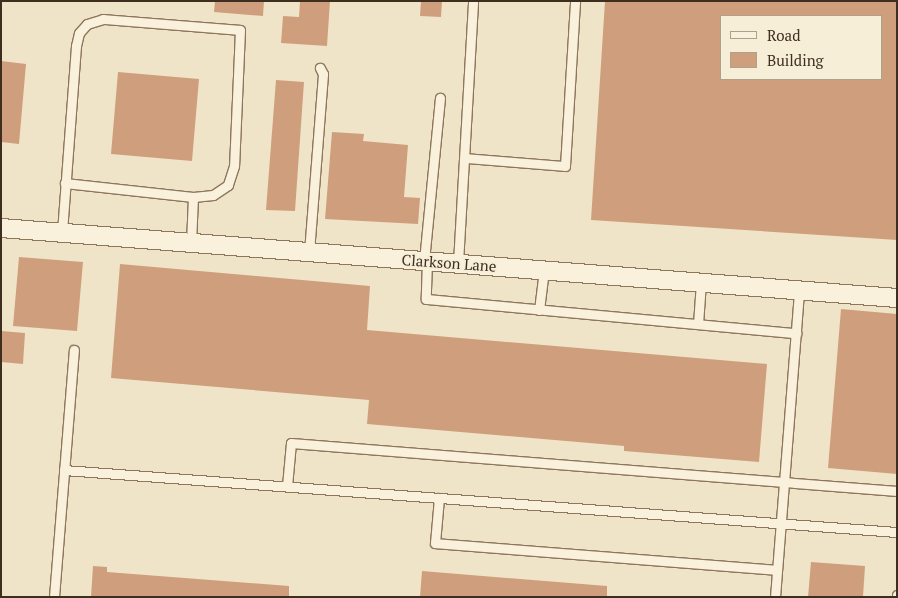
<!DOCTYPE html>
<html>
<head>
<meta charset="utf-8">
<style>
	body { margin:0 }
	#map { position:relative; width:898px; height:598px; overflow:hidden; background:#f0e4c8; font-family:"PT Serif",serif }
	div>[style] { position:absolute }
	.building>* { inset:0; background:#cf9f7d }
	.roads { filter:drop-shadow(1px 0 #8d765c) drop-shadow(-1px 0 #8d765c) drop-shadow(0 1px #8d765c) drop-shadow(0 -1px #8d765c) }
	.service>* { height:9px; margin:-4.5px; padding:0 4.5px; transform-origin:4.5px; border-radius:4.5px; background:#faf1dc }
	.minor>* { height:18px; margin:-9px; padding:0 9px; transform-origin:9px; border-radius:9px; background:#faf1dc }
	span { translate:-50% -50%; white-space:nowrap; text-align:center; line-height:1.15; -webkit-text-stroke:4px #f7eed8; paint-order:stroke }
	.street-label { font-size:15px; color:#3d2e20 }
	.frame { position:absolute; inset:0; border:2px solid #3d2e20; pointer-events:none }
	.legend { position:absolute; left:720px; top:15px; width:162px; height:65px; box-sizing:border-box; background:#f7eed8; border:1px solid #ada18e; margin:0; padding:6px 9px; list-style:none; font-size:15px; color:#3d2e20 }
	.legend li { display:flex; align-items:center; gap:10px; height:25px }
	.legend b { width:25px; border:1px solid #ada18e }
</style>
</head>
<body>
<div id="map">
	<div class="building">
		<div style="clip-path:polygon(215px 1px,264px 1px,263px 16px,214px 12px)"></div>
		<div style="clip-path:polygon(300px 1px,330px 1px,327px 46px,281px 43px,283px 16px,299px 17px)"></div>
		<div style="clip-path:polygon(421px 1px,442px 1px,441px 17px,420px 16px)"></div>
		<div style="clip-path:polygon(evenodd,605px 1px,897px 1px,897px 240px,591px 220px,605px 1px,722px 16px,882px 16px,882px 79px,722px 79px,722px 16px)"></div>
		<div style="clip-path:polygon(1px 61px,26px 64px,19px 144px,1px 142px)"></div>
		<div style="clip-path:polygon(118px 72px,199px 79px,192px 161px,111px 154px)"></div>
		<div style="clip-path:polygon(276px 80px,304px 82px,295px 211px,266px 210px)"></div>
		<div style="clip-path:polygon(332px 132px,364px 134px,363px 141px,408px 145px,404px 197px,420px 198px,418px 224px,325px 219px)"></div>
		<div style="clip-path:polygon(19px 257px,83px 262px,77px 331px,13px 326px)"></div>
		<div style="clip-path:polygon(120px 264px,370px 286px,367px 330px,767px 364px,759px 462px,624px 451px,624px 446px,367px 424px,369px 400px,111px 378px)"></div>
		<div style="clip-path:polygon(841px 309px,897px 314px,897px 474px,828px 468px)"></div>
		<div style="clip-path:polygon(1px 331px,25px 333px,23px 364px,1px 362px)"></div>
		<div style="clip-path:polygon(811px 562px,865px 566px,863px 597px,808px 597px)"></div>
		<div style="clip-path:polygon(93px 566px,107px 567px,107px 572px,289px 586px,289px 597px,91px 597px)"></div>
		<div style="clip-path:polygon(422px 571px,607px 586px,607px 597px,420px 597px)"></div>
	</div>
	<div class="roads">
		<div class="service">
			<div style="left:465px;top:158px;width:100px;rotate:4.6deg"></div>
			<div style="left:565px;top:166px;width:165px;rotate:-86.5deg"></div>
			<div style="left:62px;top:232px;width:187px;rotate:-85.7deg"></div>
			<div style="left:76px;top:46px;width:13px;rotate:-77deg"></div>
			<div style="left:79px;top:33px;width:12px;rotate:-48deg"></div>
			<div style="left:87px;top:24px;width:17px;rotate:-17deg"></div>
			<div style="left:103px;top:19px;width:137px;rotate:4.6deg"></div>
			<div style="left:240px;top:30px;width:136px;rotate:92.5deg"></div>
			<div style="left:234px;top:166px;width:20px;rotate:108deg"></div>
			<div style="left:228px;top:185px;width:18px;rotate:146deg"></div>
			<div style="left:213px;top:195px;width:20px;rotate:174deg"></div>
			<div style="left:193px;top:197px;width:129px;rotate:-173.8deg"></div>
			<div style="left:191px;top:243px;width:46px;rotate:-87.5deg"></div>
			<div style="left:309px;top:252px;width:179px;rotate:-85.5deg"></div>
			<div style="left:323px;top:74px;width:7px;rotate:-117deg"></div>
			<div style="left:424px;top:261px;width:164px;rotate:-84.4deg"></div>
			<div style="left:427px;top:261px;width:38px;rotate:92deg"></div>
			<div style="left:426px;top:299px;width:372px;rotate:5.3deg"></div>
			<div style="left:458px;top:263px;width:262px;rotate:-86.7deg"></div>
			<div style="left:539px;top:310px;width:40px;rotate:-82.9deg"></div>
			<div style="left:698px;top:324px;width:42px;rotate:-85.9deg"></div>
			<div style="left:64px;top:470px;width:835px;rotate:4.26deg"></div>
			<div style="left:287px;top:486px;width:43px;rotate:-84.7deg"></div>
			<div style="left:291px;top:443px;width:608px;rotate:4.53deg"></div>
			<div style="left:439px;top:498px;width:45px;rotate:95.1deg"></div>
			<div style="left:435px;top:543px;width:343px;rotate:4.5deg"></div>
			<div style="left:54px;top:597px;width:248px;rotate:-85.4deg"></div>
			<div style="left:775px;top:597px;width:308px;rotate:-85.5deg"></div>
			<div style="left:897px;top:597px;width:2px;rotate:-90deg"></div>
		</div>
		<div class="minor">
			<div style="left:1px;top:228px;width:899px;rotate:4.47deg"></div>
		</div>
	</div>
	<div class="street-label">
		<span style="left:449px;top:263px;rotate:4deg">Clarkson Lane</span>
	</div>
	<div class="frame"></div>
	<ul class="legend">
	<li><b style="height:6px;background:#faf1dc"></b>Road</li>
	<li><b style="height:14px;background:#cf9f7d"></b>Building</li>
	</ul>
</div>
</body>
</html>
